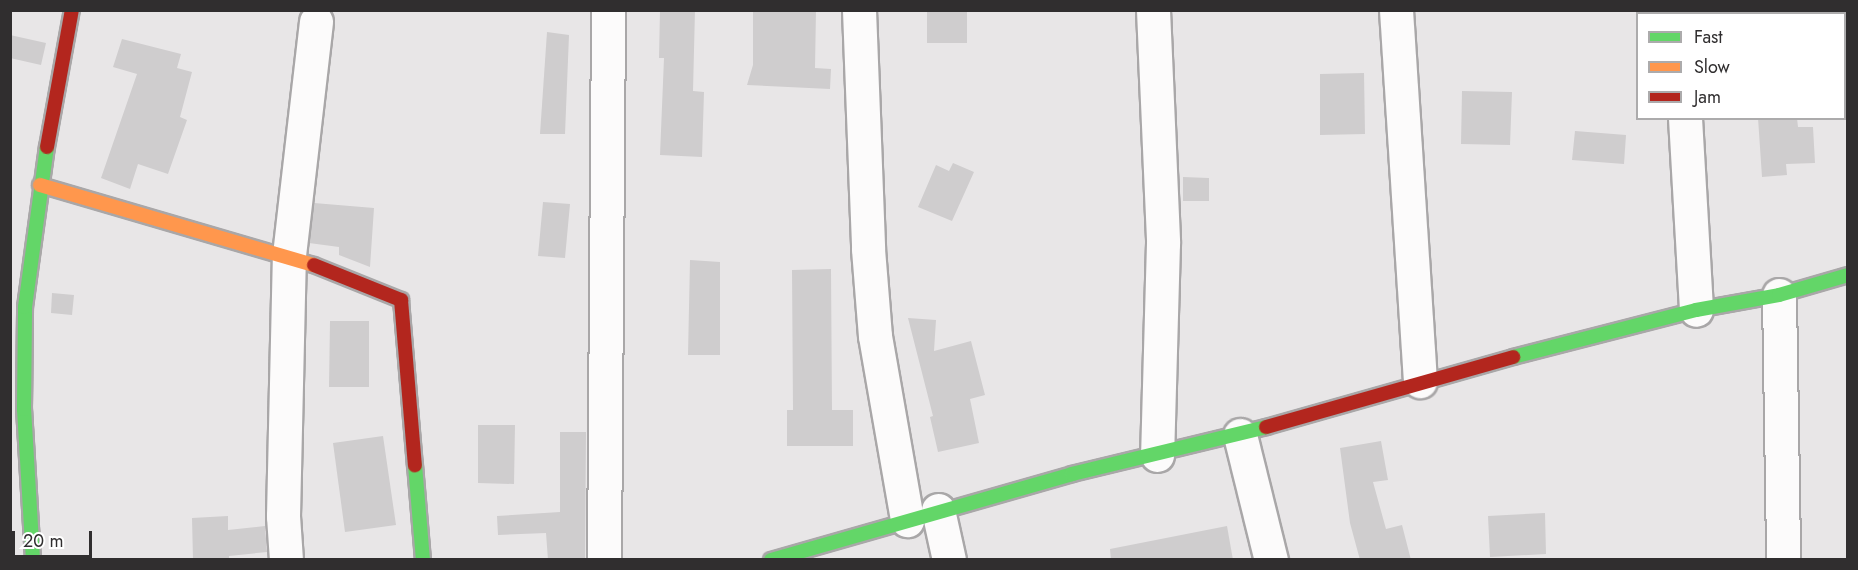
<!DOCTYPE html>
<html>
<head>
<meta charset="utf-8">
<style>
	body { margin:0 }
	#map { position:relative; width:1858px; height:570px; overflow:hidden; background:#e8e6e7; font-family:Jost,sans-serif }
	div>[style] { position:absolute }
	.building>* { inset:0; background:#cfcdce }
	.roads { filter:drop-shadow(2px 0 #a9a7a8) drop-shadow(-2px 0 #a9a7a8) drop-shadow(0 2px #a9a7a8) drop-shadow(0 -2px #a9a7a8) }
	.street>* { height:33px; margin:-16.5px; padding:0 16.5px; transform-origin:16.5px; border-radius:16.5px; background:#fcfbfb }
	.fast>* { height:14px; margin:-7px; padding:0 7px; transform-origin:7px; border-radius:7px; background:#63d668 }
	.slow>* { height:14px; margin:-7px; padding:0 7px; transform-origin:7px; border-radius:7px; background:#ff974d }
	.jam>* { height:14px; margin:-7px; padding:0 7px; transform-origin:7px; border-radius:7px; background:#b3261e }
	span { translate:-50% -50%; white-space:nowrap; text-align:center; line-height:1.15; -webkit-text-stroke:4.5px #fff; paint-order:stroke }
	.frame { position:absolute; inset:0; border:12px solid #302e2f; pointer-events:none }
	.legend { position:absolute; left:1636px; top:12px; width:210px; height:108px; box-sizing:border-box; background:#fff; border:2px solid #acabac; margin:0; padding:8px 10px; list-style:none; font-size:18px; color:#302e2f }
	.legend li { display:flex; align-items:center; gap:12px; height:30px }
	.legend b { width:30px; border:2px solid #acabac }
	.scale { position:absolute; left:12px; top:531px; width:80px; height:27px; box-sizing:border-box; border:3px solid #302e2f; border-top:0; padding-left:8px; font-size:18px; line-height:21px; white-space:nowrap; color:#302e2f; -webkit-text-stroke:4px #fff; paint-order:stroke }
</style>
</head>
<body>
<div id="map">
	<div class="building">
		<div style="clip-path:polygon(660px 10px,695px 10px,693px 91px,704px 92px,702px 157px,660px 155px,664px 58px,659px 58px)"></div>
		<div style="clip-path:polygon(753px 10px,816px 10px,815px 68px,831px 69px,830px 89px,747px 85px,753px 65px)"></div>
		<div style="clip-path:polygon(927px 10px,967px 10px,967px 43px,927px 43px)"></div>
		<div style="clip-path:polygon(547px 32px,569px 35px,565px 134px,540px 134px)"></div>
		<div style="clip-path:polygon(10px 35px,46px 43px,41px 65px,10px 58px)"></div>
		<div style="clip-path:polygon(122px 39px,181px 54px,177px 68px,192px 72px,180px 117px,187px 120px,168px 174px,138px 164px,130px 189px,101px 178px,137px 74px,113px 67px)"></div>
		<div style="clip-path:polygon(1364px 73px,1365px 134px,1320px 135px,1320px 74px)"></div>
		<div style="clip-path:polygon(1462px 91px,1512px 92px,1510px 145px,1461px 144px)"></div>
		<div style="clip-path:polygon(1758px 118px,1797px 118px,1798px 127px,1813px 127px,1815px 163px,1786px 164px,1787px 175px,1762px 177px)"></div>
		<div style="clip-path:polygon(1575px 131px,1626px 135px,1624px 164px,1572px 160px)"></div>
		<div style="clip-path:polygon(953px 163px,974px 172px,952px 221px,918px 207px,936px 165px,949px 171px)"></div>
		<div style="clip-path:polygon(1183px 177px,1209px 178px,1209px 201px,1183px 201px)"></div>
		<div style="clip-path:polygon(543px 202px,570px 204px,565px 258px,538px 256px)"></div>
		<div style="clip-path:polygon(314px 203px,374px 208px,370px 267px,339px 255px,339px 247px,309px 243px)"></div>
		<div style="clip-path:polygon(690px 260px,720px 262px,720px 355px,688px 355px)"></div>
		<div style="clip-path:polygon(831px 269px,832px 410px,853px 410px,853px 446px,787px 446px,787px 410px,793px 410px,792px 270px)"></div>
		<div style="clip-path:polygon(52px 293px,74px 295px,72px 315px,51px 313px)"></div>
		<div style="clip-path:polygon(908px 318px,936px 320px,934px 351px,971px 341px,985px 395px,970px 399px,979px 443px,938px 452px,930px 417px,933px 416px)"></div>
		<div style="clip-path:polygon(330px 321px,369px 321px,369px 387px,329px 387px)"></div>
		<div style="clip-path:polygon(478px 425px,515px 425px,514px 484px,478px 483px)"></div>
		<div style="clip-path:polygon(560px 432px,586px 432px,585px 560px,548px 560px,546px 533px,498px 535px,497px 516px,560px 512px)"></div>
		<div style="clip-path:polygon(383px 436px,396px 525px,345px 532px,333px 443px)"></div>
		<div style="clip-path:polygon(1381px 441px,1388px 480px,1373px 482px,1386px 529px,1402px 525px,1411px 560px,1360px 560px,1350px 523px,1340px 448px)"></div>
		<div style="clip-path:polygon(1545px 513px,1546px 554px,1490px 557px,1488px 516px)"></div>
		<div style="clip-path:polygon(228px 516px,228px 530px,265px 526px,267px 552px,229px 556px,229px 560px,193px 560px,192px 518px)"></div>
		<div style="clip-path:polygon(1227px 526px,1233px 560px,1111px 560px,1110px 549px)"></div>
	</div>
	<div class="roads">
		<div class="street">
			<div style="left:859px;top:10px;width:239px;rotate:87.8deg"></div>
			<div style="left:868px;top:249px;width:87px;rotate:85.4deg"></div>
			<div style="left:875px;top:336px;width:187px;rotate:80.1deg"></div>
			<div style="left:1153px;top:10px;width:233px;rotate:87.5deg"></div>
			<div style="left:1163px;top:243px;width:212px;rotate:91.6deg"></div>
			<div style="left:1396px;top:10px;width:372px;rotate:86.3deg"></div>
			<div style="left:1685px;top:14px;width:4px;rotate:-90deg"></div>
			<div style="left:1685px;top:118px;width:192px;rotate:86.7deg"></div>
			<div style="left:1779px;top:295px;width:265px;rotate:89.1deg"></div>
			<div style="left:1240px;top:435px;width:129px;rotate:76.1deg"></div>
			<div style="left:938px;top:510px;width:51px;rotate:77.6deg"></div>
			<div style="left:286px;top:560px;width:44px;rotate:-93.9deg"></div>
			<div style="left:283px;top:516px;width:261px;rotate:-88.7deg"></div>
			<div style="left:289px;top:255px;width:235px;rotate:-83.4deg"></div>
			<div style="left:604px;top:560px;width:550px;rotate:-89.58deg"></div>
		</div>
		<div class="fast">
			<div style="left:1513px;top:357px;width:189px;rotate:-14.4deg"></div>
			<div style="left:1696px;top:310px;width:84px;rotate:-10.2deg"></div>
			<div style="left:1779px;top:295px;width:72px;rotate:-16.2deg"></div>
			<div style="left:415px;top:465px;width:95px;rotate:85.2deg"></div>
			<div style="left:33px;top:560px;width:151px;rotate:-93.4deg"></div>
			<div style="left:24px;top:409px;width:102px;rotate:-89.4deg"></div>
			<div style="left:25px;top:307px;width:162px;rotate:-82.2deg"></div>
			<div style="left:771px;top:560px;width:313px;rotate:-15.9deg"></div>
			<div style="left:1072px;top:474px;width:200px;rotate:-13.6deg"></div>
		</div>
		<div class="slow">
			<div style="left:40px;top:185px;width:285px;rotate:16.3deg"></div>
		</div>
		<div class="jam">
			<div style="left:47px;top:147px;width:139px;rotate:-79.7deg"></div>
			<div style="left:314px;top:265px;width:94px;rotate:21.9deg"></div>
			<div style="left:401px;top:300px;width:166px;rotate:85.2deg"></div>
			<div style="left:1266px;top:427px;width:257px;rotate:-15.8deg"></div>
		</div>
	</div>
	<div class="frame"></div>
	<ul class="legend">
	<li><b style="height:8px;background:#63d668"></b>Fast</li>
	<li><b style="height:8px;background:#ff974d"></b>Slow</li>
	<li><b style="height:8px;background:#b3261e"></b>Jam</li>
	</ul>
	<div class="scale">20 m</div>
</div>
</body>
</html>
